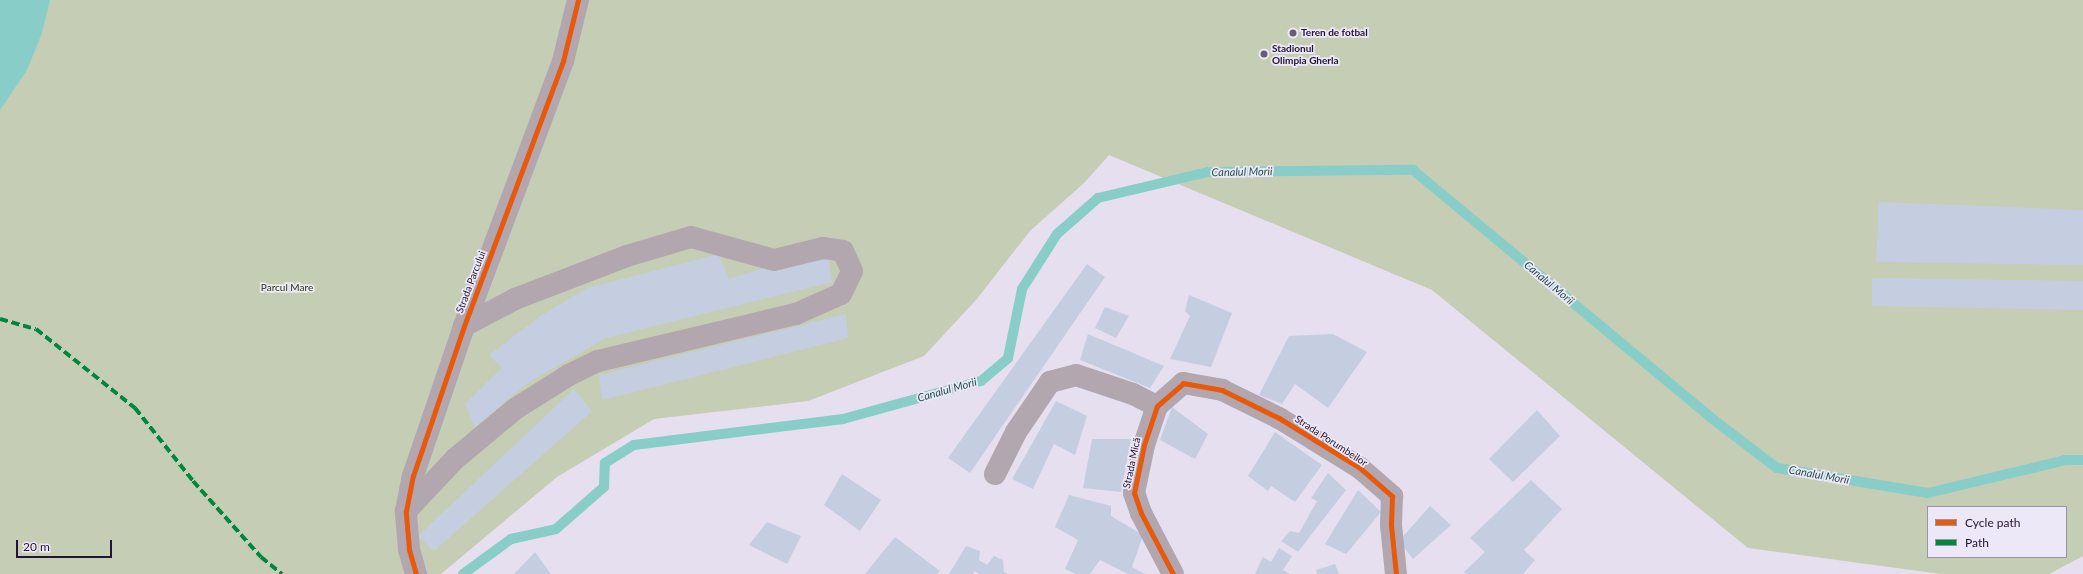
<!DOCTYPE html>
<html>
<head>
<meta charset="utf-8">
<style>
	body { margin:0 }
	#map { position:relative; width:2083px; height:574px; overflow:hidden; background:#e5dfef; font-family:Lato,sans-serif }
	div>[style] { position:absolute }
	.green>* { inset:0; background:#c6cdb5 }
	.water>* { inset:0; background:#88cdc7 }
	.stream>* { height:10px; margin:-5px; padding:0 5px; transform-origin:5px; border-radius:5px; background:#88cdc7 }
	.building>* { inset:0; background:#c5cee0 }
	.minor>* { height:22px; margin:-11px; padding:0 11px; transform-origin:11px; border-radius:11px; background:#b2a7af }
	.quiet>* { height:4px; margin-top:-2px; transform-origin:0; background:repeating-linear-gradient(90deg,#00873e 0 8px,transparent 0 12px) }
	.cycleway>* { height:5px; margin:-2.5px; padding:0 2.5px; transform-origin:2.5px; border-radius:2.5px; background:#e8590c }
	.dots>* { width:11px; height:11px; translate:-50% -50%; box-sizing:border-box; border:2px solid #ede8f8; border-radius:50% }
	span { translate:-50% -50%; white-space:nowrap; text-align:center; line-height:1.15; -webkit-text-stroke:3.5px #ede8f8; paint-order:stroke }
	.poi-label { font-size:10px; color:#211531; font-weight:700 }
	.left { translate:0 -50%; text-align:left }
	.street-label { font-size:10px; color:#211531 }
	.park-label { font-size:10px; color:#2b3700 }
	.water-label { font-size:11px; color:#24514a; font-style:italic }
	.legend { position:absolute; left:1927px; top:506px; width:140px; height:52px; box-sizing:border-box; background:#ede8f8; border:1px solid #9b94a8; margin:0; padding:5px 7px; list-style:none; font-size:12px; color:#211531 }
	.legend li { display:flex; align-items:center; gap:8px; height:20px }
	.legend b { width:20px; border:1px solid #9b94a8 }
	.scale { position:absolute; left:16px; top:540px; width:96px; height:18px; box-sizing:border-box; border:2px solid #211531; border-top:0; padding-left:5px; font-size:12px; line-height:14px; white-space:nowrap; color:#211531; -webkit-text-stroke:3px #ede8f8; paint-order:stroke }
</style>
</head>
<body>
<div id="map">
	<div class="green">
		<div style="clip-path:polygon(evenodd,0 0,2083px 0,2083px 556px,2049px 574px,1941px 574px,1748px 548px,1432px 290px,1109px 155px,1084px 183px,1030px 231px,976px 300px,924px 356px,808px 401px,654px 419px,557px 477px,441px 574px,0 574px,0 0,1928px 507px,2066px 507px,2066px 557px,1928px 557px,1928px 507px)"></div>
	</div>
	<div class="water">
		<div style="clip-path:polygon(0 0,50px 0,42px 33px,27px 70px,0 110px)"></div>
	</div>
	<div class="stream">
		<div style="left:463px;top:574px;width:59px;rotate:-36.1deg"></div>
		<div style="left:511px;top:539px;width:46px;rotate:-12.5deg"></div>
		<div style="left:556px;top:529px;width:64px;rotate:-41.2deg"></div>
		<div style="left:604px;top:487px;width:24px;rotate:-88deg"></div>
		<div style="left:605px;top:463px;width:34px;rotate:-32deg"></div>
		<div style="left:634px;top:445px;width:211px;rotate:-7.1deg"></div>
		<div style="left:843px;top:419px;width:143px;rotate:-15.4deg"></div>
		<div style="left:981px;top:381px;width:35px;rotate:-40deg"></div>
		<div style="left:1008px;top:358px;width:70px;rotate:-78.5deg"></div>
		<div style="left:1022px;top:289px;width:65px;rotate:-57.5deg"></div>
		<div style="left:1057px;top:234px;width:55px;rotate:-41.3deg"></div>
		<div style="left:1098px;top:198px;width:113px;rotate:-13.3deg"></div>
		<div style="left:1208px;top:172px;width:205px;rotate:-0.6deg"></div>
		<div style="left:1413px;top:170px;width:386px;rotate:39.7deg"></div>
		<div style="left:1710px;top:417px;width:84px;rotate:37.3deg"></div>
		<div style="left:1777px;top:468px;width:153px;rotate:9.4deg"></div>
		<div style="left:1928px;top:493px;width:141px;rotate:-13.5deg"></div>
		<div style="left:2065px;top:460px;width:18px"></div>
	</div>
	<div class="building">
		<div style="clip-path:polygon(1879px 202px,2083px 210px,2083px 265px,1876px 262px)"></div>
		<div style="clip-path:polygon(719px 254px,729px 279px,765px 268px,829px 259px,832px 282px,606px 338px,529px 382px,475px 427px,465px 404px,502px 368px,489px 355px,542px 315px,588px 288px)"></div>
		<div style="clip-path:polygon(1087px 264px,1105px 277px,970px 473px,948px 458px)"></div>
		<div style="clip-path:polygon(1872px 278px,2083px 281px,2083px 310px,1872px 306px)"></div>
		<div style="clip-path:polygon(1189px 295px,1232px 313px,1211px 367px,1170px 359px,1190px 316px,1185px 311px)"></div>
		<div style="clip-path:polygon(1105px 307px,1129px 316px,1116px 338px,1095px 328px)"></div>
		<div style="clip-path:polygon(846px 314px,848px 338px,602px 400px,599px 375px)"></div>
		<div style="clip-path:polygon(1088px 334px,1164px 366px,1150px 388px,1080px 360px)"></div>
		<div style="clip-path:polygon(1333px 334px,1367px 352px,1328px 408px,1295px 384px,1282px 404px,1259px 395px,1289px 336px)"></div>
		<div style="clip-path:polygon(574px 389px,592px 411px,434px 551px,418px 536px)"></div>
		<div style="clip-path:polygon(1056px 401px,1087px 416px,1075px 455px,1054px 444px,1033px 489px,1012px 479px)"></div>
		<div style="clip-path:polygon(1172px 407px,1208px 434px,1195px 459px,1160px 440px)"></div>
		<div style="clip-path:polygon(1537px 410px,1560px 436px,1513px 482px,1489px 459px)"></div>
		<div style="clip-path:polygon(1275px 432px,1322px 465px,1295px 502px,1271px 486px,1268px 491px,1248px 476px)"></div>
		<div style="clip-path:polygon(1092px 439px,1131px 439px,1121px 492px,1083px 488px)"></div>
		<div style="clip-path:polygon(1328px 473px,1346px 490px,1298px 552px,1281px 541px,1290px 531px,1299px 533px,1317px 501px,1311px 498px)"></div>
		<div style="clip-path:polygon(842px 474px,881px 500px,860px 531px,824px 505px)"></div>
		<div style="clip-path:polygon(1531px 480px,1562px 509px,1524px 550px,1535px 560px,1523px 574px,1466px 574px,1464px 572px,1485px 552px,1470px 538px)"></div>
		<div style="clip-path:polygon(1358px 490px,1381px 512px,1346px 554px,1325px 544px)"></div>
		<div style="clip-path:polygon(1069px 495px,1111px 506px,1111px 516px,1143px 535px,1132px 567px,1145px 574px,1128px 574px,1100px 560px,1090px 574px,1076px 574px,1065px 569px,1078px 540px,1055px 527px)"></div>
		<div style="clip-path:polygon(1430px 506px,1451px 525px,1413px 559px,1399px 541px)"></div>
		<div style="clip-path:polygon(767px 522px,801px 536px,787px 564px,749px 545px)"></div>
		<div style="clip-path:polygon(895px 537px,940px 571px,937px 574px,865px 574px)"></div>
		<div style="clip-path:polygon(966px 546px,980px 551px,979px 560px,987px 565px,994px 556px,1003px 560px,1004px 572px,1008px 574px,979px 574px,975px 571px,973px 574px,949px 574px)"></div>
		<div style="clip-path:polygon(1279px 548px,1292px 556px,1283px 570px,1290px 574px,1255px 574px,1263px 557px,1271px 562px)"></div>
		<div style="clip-path:polygon(535px 552px,551px 574px,514px 574px)"></div>
		<div style="clip-path:polygon(1335px 564px,1339px 574px,1317px 574px,1316px 570px)"></div>
	</div>
	<div class="minor">
		<div style="left:995px;top:474px;width:47px;rotate:-63.4deg"></div>
		<div style="left:1016px;top:432px;width:60px;rotate:-55.8deg"></div>
		<div style="left:1050px;top:382px;width:27px;rotate:-15deg"></div>
		<div style="left:1076px;top:375px;width:60px;rotate:18.4deg"></div>
		<div style="left:1133px;top:394px;width:27px;rotate:27deg"></div>
		<div style="left:406px;top:511px;width:71px;rotate:-46.7deg"></div>
		<div style="left:455px;top:459px;width:78px;rotate:-39.8deg"></div>
		<div style="left:515px;top:409px;width:64px;rotate:-32.2deg"></div>
		<div style="left:569px;top:375px;width:32px;rotate:-26deg"></div>
		<div style="left:598px;top:361px;width:204px;rotate:-13.4deg"></div>
		<div style="left:796px;top:314px;width:49px;rotate:-24deg"></div>
		<div style="left:841px;top:294px;width:25px;rotate:-64deg"></div>
		<div style="left:852px;top:271px;width:22px;rotate:-114deg"></div>
		<div style="left:843px;top:251px;width:20px;rotate:-171deg"></div>
		<div style="left:823px;top:248px;width:50px;rotate:166.2deg"></div>
		<div style="left:774px;top:260px;width:86px;rotate:-164.5deg"></div>
		<div style="left:691px;top:237px;width:67px;rotate:163.5deg"></div>
		<div style="left:627px;top:256px;width:120px;rotate:159deg"></div>
		<div style="left:515px;top:299px;width:58px;rotate:152.1deg"></div>
		<div style="left:416px;top:574px;width:26px;rotate:-106deg"></div>
		<div style="left:409px;top:549px;width:38px;rotate:-95deg"></div>
		<div style="left:406px;top:511px;width:36px;rotate:-79deg"></div>
		<div style="left:413px;top:476px;width:158px;rotate:-71.2deg"></div>
		<div style="left:464px;top:326px;width:283px;rotate:-69.5deg"></div>
		<div style="left:563px;top:61px;width:63px;rotate:-76.2deg"></div>
		<div style="left:1173px;top:574px;width:69px;rotate:-117.7deg"></div>
		<div style="left:1141px;top:513px;width:21px;rotate:-109deg"></div>
		<div style="left:1134px;top:493px;width:49px;rotate:-78.2deg"></div>
		<div style="left:1144px;top:445px;width:41px;rotate:-71.6deg"></div>
		<div style="left:1157px;top:406px;width:35px;rotate:-41deg"></div>
		<div style="left:1183px;top:383px;width:40px;rotate:10deg"></div>
		<div style="left:1222px;top:390px;width:64px;rotate:26.2deg"></div>
		<div style="left:1279px;top:418px;width:95px;rotate:31.7deg"></div>
		<div style="left:1360px;top:468px;width:43px;rotate:41.2deg"></div>
		<div style="left:1392px;top:496px;width:29px;rotate:92deg"></div>
		<div style="left:1391px;top:525px;width:49px;rotate:84.2deg"></div>
	</div>
	<div class="quiet">
		<div style="left:0;top:319px;width:37px;rotate:16deg"></div>
		<div style="left:36px;top:329px;width:127px;rotate:38.6deg"></div>
		<div style="left:135px;top:408px;width:93px;rotate:51.5deg"></div>
		<div style="left:193px;top:481px;width:102px;rotate:48.2deg"></div>
		<div style="left:261px;top:557px;width:27px;rotate:39deg"></div>
	</div>
	<div class="cycleway">
		<div style="left:416px;top:574px;width:26px;rotate:-106deg"></div>
		<div style="left:409px;top:549px;width:38px;rotate:-95deg"></div>
		<div style="left:406px;top:511px;width:36px;rotate:-79deg"></div>
		<div style="left:413px;top:476px;width:158px;rotate:-71.2deg"></div>
		<div style="left:464px;top:326px;width:283px;rotate:-69.5deg"></div>
		<div style="left:563px;top:61px;width:63px;rotate:-76.2deg"></div>
		<div style="left:1173px;top:574px;width:69px;rotate:-117.7deg"></div>
		<div style="left:1141px;top:513px;width:21px;rotate:-109deg"></div>
		<div style="left:1134px;top:493px;width:49px;rotate:-78.2deg"></div>
		<div style="left:1144px;top:445px;width:41px;rotate:-71.6deg"></div>
		<div style="left:1157px;top:406px;width:35px;rotate:-41deg"></div>
		<div style="left:1183px;top:383px;width:40px;rotate:10deg"></div>
		<div style="left:1222px;top:390px;width:64px;rotate:26.2deg"></div>
		<div style="left:1279px;top:418px;width:95px;rotate:31.7deg"></div>
		<div style="left:1360px;top:468px;width:43px;rotate:41.2deg"></div>
		<div style="left:1392px;top:496px;width:29px;rotate:92deg"></div>
		<div style="left:1391px;top:525px;width:49px;rotate:84.2deg"></div>
	</div>
	<div class="dots">
		<div style="left:1293px;top:33px;background:#665c74"></div>
		<div style="left:1264px;top:54px;background:#665c74"></div>
	</div>
	<div class="poi-label">
		<span class="left" style="left:1301px;top:33px">Teren de fotbal</span>
		<span class="left" style="left:1272px;top:54px">Stadionul<br>Olimpia Gherla</span>
	</div>
	<div class="street-label">
		<span style="left:471px;top:282px;rotate:-69deg">Strada Parcului</span>
		<span style="left:1331px;top:441px;rotate:33deg">Strada Porumbeilor</span>
		<span style="left:1132px;top:463px;rotate:-78deg">Strada Mică</span>
	</div>
	<div class="park-label">
		<span style="left:287px;top:288px">Parcul Mare</span>
	</div>
	<div class="water-label">
		<span style="left:1242px;top:172px;rotate:-1deg">Canalul Morii</span>
		<span style="left:1549px;top:283px;rotate:40deg">Canalul Morii</span>
		<span style="left:947px;top:390px;rotate:-16deg">Canalul Morii</span>
		<span style="left:1819px;top:475px;rotate:10deg">Canalul Morii</span>
	</div>
	<ul class="legend">
	<li><b style="height:5px;background:#e8590c"></b>Cycle path</li>
	<li><b style="height:5px;background:#00873e"></b>Path</li>
	</ul>
	<div class="scale">20 m</div>
</div>
</body>
</html>
